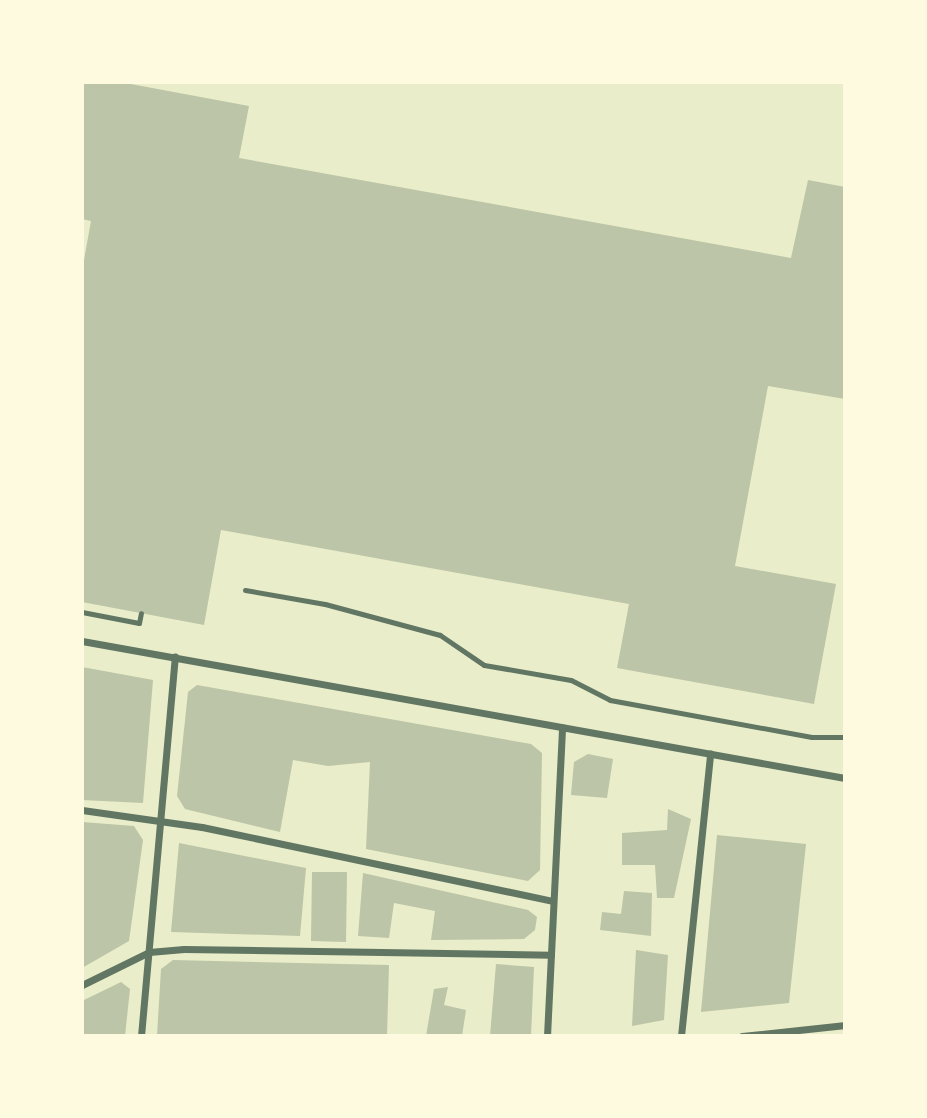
<!DOCTYPE html>
<html>
<head>
<meta charset="utf-8">
<style>
	body { margin:0 }
	#map { position:relative; width:927px; height:1118px; overflow:hidden; background:#e9edc9; font-family:"PT Sans",sans-serif }
	div>[style] { position:absolute }
	.building>* { inset:0; background:#bcc5a7 }
	.service>* { height:5px; margin:-2.5px; padding:0 2.5px; transform-origin:2.5px; border-radius:2.5px; background:#617663 }
	.minor>* { height:7px; margin:-3.5px; padding:0 3.5px; transform-origin:3.5px; border-radius:3.5px; background:#617663 }
	span { translate:-50% -50%; white-space:nowrap; text-align:center; line-height:1.15; -webkit-text-stroke:5px #fefae0; paint-order:stroke }
	.frame { position:absolute; inset:0; border:84px solid #fefae0; pointer-events:none }
</style>
</head>
<body>
<div id="map">
	<div class="building">
		<div style="clip-path:polygon(82px 82px,120px 82px,249px 106px,239px 158px,791px 258px,808px 180px,845px 187px,845px 399px,768px 386px,735px 566px,836px 584px,814px 704px,617px 668px,629px 604px,221px 530px,204px 625px,82px 602px,82px 271px,91px 221px,82px 219px)"></div>
		<div style="clip-path:polygon(82px 667px,153px 680px,143px 803px,82px 800px)"></div>
		<div style="clip-path:polygon(197px 685px,531px 744px,542px 753px,540px 870px,528px 881px,366px 849px,370px 762px,328px 766px,293px 760px,280px 832px,185px 809px,177px 796px,188px 692px)"></div>
		<div style="clip-path:polygon(588px 754px,613px 759px,607px 798px,571px 795px,574px 762px)"></div>
		<div style="clip-path:polygon(668px 809px,691px 819px,674px 898px,657px 898px,655px 865px,622px 865px,622px 833px,667px 830px)"></div>
		<div style="clip-path:polygon(82px 822px,134px 826px,143px 840px,129px 941px,82px 968px)"></div>
		<div style="clip-path:polygon(717px 835px,806px 844px,789px 1003px,701px 1012px)"></div>
		<div style="clip-path:polygon(179px 843px,306px 868px,300px 936px,171px 932px)"></div>
		<div style="clip-path:polygon(312px 872px,347px 872px,346px 942px,311px 941px)"></div>
		<div style="clip-path:polygon(363px 873px,528px 910px,537px 917px,535px 930px,524px 939px,431px 940px,435px 911px,394px 903px,389px 938px,358px 936px)"></div>
		<div style="clip-path:polygon(624px 891px,652px 893px,651px 936px,600px 930px,602px 912px,621px 914px)"></div>
		<div style="clip-path:polygon(636px 950px,668px 955px,664px 1020px,632px 1026px)"></div>
		<div style="clip-path:polygon(173px 960px,389px 965px,387px 1036px,157px 1036px,161px 969px)"></div>
		<div style="clip-path:polygon(496px 964px,534px 967px,531px 1036px,490px 1036px)"></div>
		<div style="clip-path:polygon(121px 982px,130px 989px,125px 1036px,82px 1036px,82px 1001px)"></div>
		<div style="clip-path:polygon(448px 987px,444px 1005px,466px 1010px,462px 1036px,426px 1036px,434px 989px)"></div>
	</div>
	<div class="service">
		<div style="left:245px;top:590px;width:81px;rotate:9.9deg"></div>
		<div style="left:325px;top:604px;width:119px;rotate:15.1deg"></div>
		<div style="left:440px;top:635px;width:53px;rotate:34.3deg"></div>
		<div style="left:484px;top:665px;width:88px;rotate:9.8deg"></div>
		<div style="left:571px;top:680px;width:44px;rotate:27.1deg"></div>
		<div style="left:610px;top:700px;width:205px;rotate:10.4deg"></div>
		<div style="left:812px;top:737px;width:33px"></div>
		<div style="left:82px;top:612px;width:58px;rotate:10.9deg"></div>
		<div style="left:139px;top:623px;width:10px;rotate:-79deg"></div>
	</div>
	<div class="minor">
		<div style="left:82px;top:641px;width:775px;rotate:10.18deg"></div>
		<div style="left:82px;top:810px;width:121px;rotate:8.1deg"></div>
		<div style="left:202px;top:827px;width:358px;rotate:11.9deg"></div>
		<div style="left:82px;top:985px;width:75px;rotate:-26.2deg"></div>
		<div style="left:149px;top:952px;width:35px;rotate:-5deg"></div>
		<div style="left:184px;top:949px;width:367px;rotate:0.9deg"></div>
		<div style="left:141px;top:1036px;width:381px;rotate:-84.9deg"></div>
		<div style="left:547px;top:1036px;width:309px;rotate:-87.2deg"></div>
		<div style="left:681px;top:1036px;width:284px;rotate:-84.1deg"></div>
		<div style="left:742px;top:1036px;width:104px;rotate:-6.1deg"></div>
	</div>
	<div class="frame"></div>
</div>
</body>
</html>
